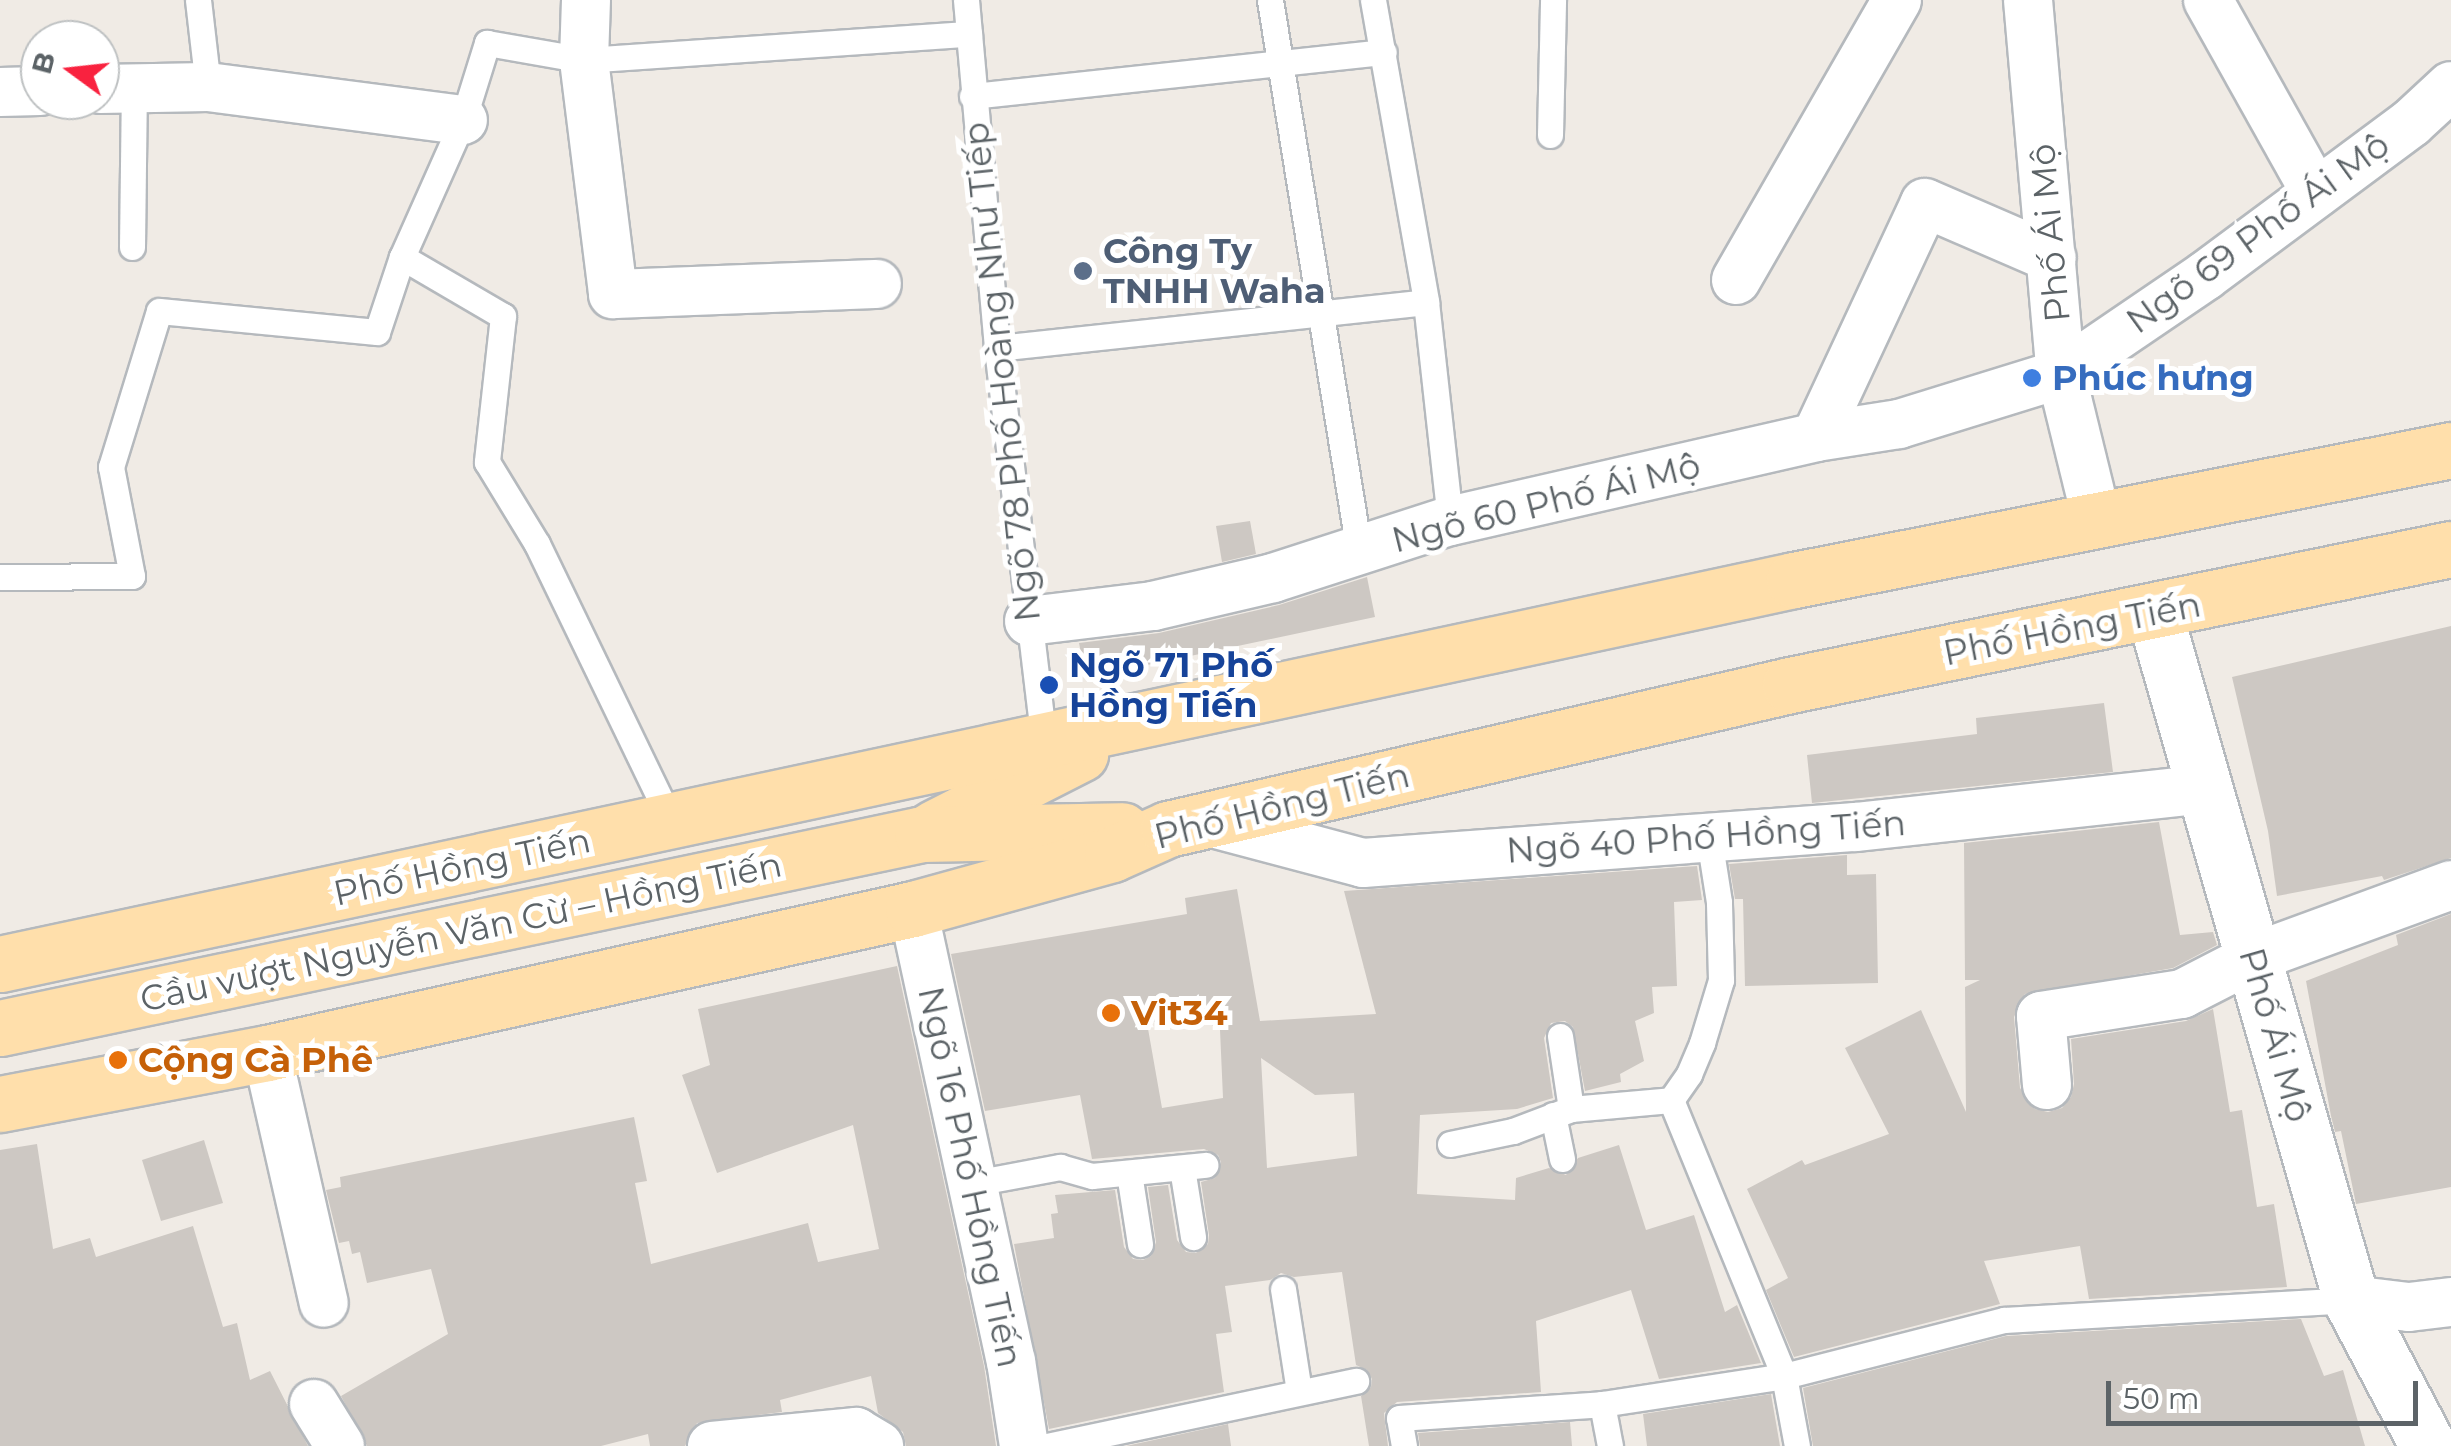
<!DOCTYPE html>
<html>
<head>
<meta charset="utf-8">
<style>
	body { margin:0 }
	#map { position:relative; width:2451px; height:1446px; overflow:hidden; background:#f0ebe5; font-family:Montserrat,sans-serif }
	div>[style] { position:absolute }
	.building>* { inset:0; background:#cdc8c3 }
	.roads { filter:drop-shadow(2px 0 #b5b9bd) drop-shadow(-2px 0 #b5b9bd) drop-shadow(0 2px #b5b9bd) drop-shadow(0 -2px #b5b9bd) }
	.service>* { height:25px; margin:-12.5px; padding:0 12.5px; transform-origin:12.5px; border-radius:12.5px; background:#fff }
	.minor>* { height:48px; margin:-24px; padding:0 24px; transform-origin:24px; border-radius:24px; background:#fff }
	.tertiary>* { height:55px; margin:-27.5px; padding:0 27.5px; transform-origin:27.5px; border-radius:27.5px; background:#fff }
	.primary>* { height:55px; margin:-27.5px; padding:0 27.5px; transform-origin:27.5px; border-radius:27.5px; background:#ffdfab }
	.dots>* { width:28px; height:28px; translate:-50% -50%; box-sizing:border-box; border:5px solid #fff; border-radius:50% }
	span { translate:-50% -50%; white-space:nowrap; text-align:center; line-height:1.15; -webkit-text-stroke:10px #fff; paint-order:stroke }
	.street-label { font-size:35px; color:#5c6367 }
	.service-label { font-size:35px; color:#4e5e75; font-weight:700 }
	.left { translate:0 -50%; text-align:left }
	.shop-label { font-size:35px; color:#366cbe; font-weight:700 }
	.transit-label { font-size:35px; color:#164399; font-weight:700 }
	.food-label { font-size:35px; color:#c56008; font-weight:700 }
	.north { position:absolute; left:20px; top:20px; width:100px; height:100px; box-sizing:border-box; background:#fff; border:2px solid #bec1c2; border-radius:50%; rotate:285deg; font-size:28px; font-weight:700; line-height:40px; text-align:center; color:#5c6367 }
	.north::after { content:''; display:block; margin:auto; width:35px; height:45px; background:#f9223f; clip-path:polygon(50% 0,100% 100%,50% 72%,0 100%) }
	.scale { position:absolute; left:2106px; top:1381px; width:312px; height:45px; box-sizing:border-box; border:5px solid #5c6367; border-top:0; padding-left:12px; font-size:30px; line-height:35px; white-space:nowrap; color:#5c6367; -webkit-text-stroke:8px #fff; paint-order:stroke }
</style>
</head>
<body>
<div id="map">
	<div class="building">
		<div style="clip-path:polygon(1250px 521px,1256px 554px,1222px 562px,1216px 526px)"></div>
		<div style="clip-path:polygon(1367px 577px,1375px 617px,1086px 678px,1079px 643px,1159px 633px,1279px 605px)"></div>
		<div style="clip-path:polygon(2451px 626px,2451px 858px,2384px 880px,2382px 876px,2277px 896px,2268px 831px,2232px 677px)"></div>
		<div style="clip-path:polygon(2104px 703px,2113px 772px,1812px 803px,1807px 755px,1977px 734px,1976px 718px)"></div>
		<div style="clip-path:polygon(2159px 822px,2180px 935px,2213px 932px,2217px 945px,2173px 968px,2025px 994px,2014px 1017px,2020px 1088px,2035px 1109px,2048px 1112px,2062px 1108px,2071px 1097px,2074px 1084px,2071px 1039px,2186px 1021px,2213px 1009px,2230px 1112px,2242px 1110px,2257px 1207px,2274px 1204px,2287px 1287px,2089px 1299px,2080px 1246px,1984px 1261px,2000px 1304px,1794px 1357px,1766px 1290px,1788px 1278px,1747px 1189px,1802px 1160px,1805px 1165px,1889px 1134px,1845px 1048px,1921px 1010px,1966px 1112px,1965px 987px,1980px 980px,1965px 980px,1964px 843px)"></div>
		<div style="clip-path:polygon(1847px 855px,1847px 875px,1876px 874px,1878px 983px,1745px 986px,1743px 899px,1735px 899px,1729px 864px)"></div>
		<div style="clip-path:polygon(evenodd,1697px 866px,1702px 900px,1674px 902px,1677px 986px,1652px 987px,1654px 1013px,1635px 1021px,1644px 1061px,1620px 1074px,1621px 1082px,1585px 1091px,1573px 1027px,1565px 1021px,1551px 1023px,1544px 1038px,1553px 1098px,1517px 1109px,1420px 1115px,1417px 1194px,1515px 1200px,1516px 1178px,1549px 1168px,1566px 1175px,1578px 1158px,1619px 1145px,1646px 1230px,1694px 1215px,1725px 1312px,1737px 1305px,1761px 1363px,1659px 1379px,1631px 1290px,1536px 1321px,1541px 1392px,1397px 1402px,1384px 1413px,1388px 1446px,1369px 1446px,1361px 1396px,1371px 1387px,1372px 1379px,1367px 1370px,1356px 1365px,1342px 1272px,1294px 1277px,1281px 1273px,1270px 1280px,1225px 1286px,1232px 1332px,1216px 1334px,1224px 1392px,1049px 1429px,1014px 1244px,1054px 1238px,1051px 1214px,1058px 1213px,1055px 1195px,1115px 1190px,1124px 1247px,1133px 1259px,1143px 1260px,1151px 1256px,1156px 1242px,1148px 1187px,1168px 1185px,1177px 1240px,1186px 1252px,1196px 1253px,1208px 1244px,1209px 1235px,1201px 1182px,1215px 1178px,1221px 1162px,1218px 1155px,1204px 1149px,1092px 1159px,1080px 1095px,985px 1111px,951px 954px,1187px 914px,1185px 898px,1237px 889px,1260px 1021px,1376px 1014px,1344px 891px,1697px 866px,1219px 1011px,1219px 1023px,1210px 1024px,1220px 1030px,1223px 1098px,1162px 1108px,1147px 1023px,1219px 1011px,1697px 866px,1261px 1058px,1315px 1095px,1354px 1093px,1357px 1156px,1267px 1168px,1261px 1058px)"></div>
		<div style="clip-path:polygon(2451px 914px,2451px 1187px,2356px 1204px,2341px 1131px,2335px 1132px,2331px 1116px,2306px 981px,2398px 945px,2396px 935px)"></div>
		<div style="clip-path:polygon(897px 966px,984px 1366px,996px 1446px,906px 1446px,903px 1432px,878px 1413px,871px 1376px,780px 1400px,782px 1412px,697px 1423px,685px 1446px,650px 1446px,648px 1434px,601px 1446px,367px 1446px,341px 1396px,448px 1334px,431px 1269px,367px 1283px,360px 1252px,352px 1254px,349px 1241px,339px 1243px,326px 1190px,341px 1187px,340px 1177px,634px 1117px,647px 1181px,635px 1183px,651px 1264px,808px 1223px,818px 1262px,879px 1249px,853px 1125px,717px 1173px,682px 1075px,710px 1065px,698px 1009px)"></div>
		<div style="clip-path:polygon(204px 1140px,223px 1203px,161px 1221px,142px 1160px)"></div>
		<div style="clip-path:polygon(37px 1144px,53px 1249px,90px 1238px,96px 1257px,193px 1226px,223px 1327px,237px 1323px,250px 1380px,270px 1371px,308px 1446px,0 1446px,0 1150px)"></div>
		<div style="clip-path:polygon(2301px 1319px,2324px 1376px,2343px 1370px,2365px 1446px,1813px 1446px,1803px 1388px,2006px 1336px)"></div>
		<div style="clip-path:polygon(1771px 1394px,1780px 1446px,1647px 1446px,1643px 1414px)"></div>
		<div style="clip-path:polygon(1570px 1422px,1572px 1446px,1420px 1446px,1418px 1433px)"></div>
		<div style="clip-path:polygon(1228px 1424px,1231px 1446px,1126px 1446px)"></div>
	</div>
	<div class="roads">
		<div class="service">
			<div style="left:198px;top:0;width:88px;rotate:83.4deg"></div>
			<div style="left:966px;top:0;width:349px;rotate:84.9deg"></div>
			<div style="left:997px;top:348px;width:398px;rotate:83.2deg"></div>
			<div style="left:1270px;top:0;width:557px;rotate:80.81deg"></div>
			<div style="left:1373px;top:0;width:307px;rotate:80deg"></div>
			<div style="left:1426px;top:302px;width:220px;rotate:83.7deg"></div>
			<div style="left:972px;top:96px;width:414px;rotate:-6.1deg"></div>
			<div style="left:1550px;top:135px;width:135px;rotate:-88.7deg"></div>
			<div style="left:132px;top:247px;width:158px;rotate:-89.3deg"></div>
			<div style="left:402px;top:257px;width:117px;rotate:30.3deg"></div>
			<div style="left:503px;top:316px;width:147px;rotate:96.3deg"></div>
			<div style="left:487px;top:462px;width:96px;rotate:58.6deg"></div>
			<div style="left:537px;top:544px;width:310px;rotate:64.2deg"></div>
			<div style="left:997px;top:348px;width:431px;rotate:-6.1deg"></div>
			<div style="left:0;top:577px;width:132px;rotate:-0.4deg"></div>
			<div style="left:132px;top:576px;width:111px;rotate:-100.9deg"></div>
			<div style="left:111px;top:467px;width:163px;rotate:-72.9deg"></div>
			<div style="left:159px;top:311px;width:219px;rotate:5.5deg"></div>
			<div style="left:377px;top:332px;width:79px;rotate:-71.6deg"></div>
			<div style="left:402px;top:257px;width:150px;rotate:-66deg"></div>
			<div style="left:463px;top:120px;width:81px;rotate:-72.7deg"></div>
			<div style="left:487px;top:43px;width:98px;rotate:9.9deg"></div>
			<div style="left:584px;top:60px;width:386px;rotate:-3.9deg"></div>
			<div style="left:1560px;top:1036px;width:74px;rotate:81.4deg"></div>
			<div style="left:1671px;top:1100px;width:298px;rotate:67.7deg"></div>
			<div style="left:1784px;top:1376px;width:71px;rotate:79.5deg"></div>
			<div style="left:1671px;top:1100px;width:32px;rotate:-55deg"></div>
			<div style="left:1689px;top:1074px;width:34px;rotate:-67deg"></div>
			<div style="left:1702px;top:1043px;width:66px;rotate:-73.2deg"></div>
			<div style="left:1721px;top:980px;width:78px;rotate:-91.5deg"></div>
			<div style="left:1719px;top:902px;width:65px;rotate:-98.9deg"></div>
			<div style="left:1553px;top:1115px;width:45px;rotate:78.4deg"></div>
			<div style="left:1450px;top:1144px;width:64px;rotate:-11.7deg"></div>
			<div style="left:1513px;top:1131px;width:62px;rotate:-20.8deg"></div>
			<div style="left:1571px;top:1109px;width:100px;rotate:-5.1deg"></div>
			<div style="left:1182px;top:1168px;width:70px;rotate:80.9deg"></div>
			<div style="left:1129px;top:1173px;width:72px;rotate:81.2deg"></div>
			<div style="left:969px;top:1184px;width:93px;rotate:-10.6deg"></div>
			<div style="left:1060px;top:1167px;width:33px;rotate:16deg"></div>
			<div style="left:1092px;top:1176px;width:114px;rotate:-5.6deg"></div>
			<div style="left:1283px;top:1289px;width:103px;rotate:81.1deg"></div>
			<div style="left:1602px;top:1404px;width:43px;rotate:79.2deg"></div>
			<div style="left:1047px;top:1446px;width:316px;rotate:-11.9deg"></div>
			<div style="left:1404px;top:1446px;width:28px;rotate:-100deg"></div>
			<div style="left:1399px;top:1418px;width:203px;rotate:-3.9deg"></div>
			<div style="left:1602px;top:1404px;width:184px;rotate:-8.7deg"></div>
			<div style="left:1784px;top:1376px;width:227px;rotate:-14.3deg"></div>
			<div style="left:2004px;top:1320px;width:348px;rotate:-3.3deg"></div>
		</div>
		<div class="minor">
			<div style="left:586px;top:0;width:60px;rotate:91.9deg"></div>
			<div style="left:584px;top:60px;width:236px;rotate:82.9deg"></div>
			<div style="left:613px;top:294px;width:264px;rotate:-2.2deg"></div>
			<div style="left:2028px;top:0;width:375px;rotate:85deg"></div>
			<div style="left:2061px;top:374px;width:151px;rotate:76.2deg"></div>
			<div style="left:2208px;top:0;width:221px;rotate:60.8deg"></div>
			<div style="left:100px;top:89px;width:108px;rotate:-1.1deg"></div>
			<div style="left:208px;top:87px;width:257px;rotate:7.4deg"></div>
			<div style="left:0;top:92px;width:40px;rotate:-1.4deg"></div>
			<div style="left:1736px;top:280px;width:323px;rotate:-60.1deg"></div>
			<div style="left:1816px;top:437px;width:258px;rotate:-65deg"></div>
			<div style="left:1925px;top:203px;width:138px;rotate:23.4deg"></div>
			<div style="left:1029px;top:621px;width:125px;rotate:-6.9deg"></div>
			<div style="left:1153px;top:606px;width:123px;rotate:-13.1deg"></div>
			<div style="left:1273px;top:578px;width:186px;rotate:-17.9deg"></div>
			<div style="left:1450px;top:521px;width:376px;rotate:-12.9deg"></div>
			<div style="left:1816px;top:437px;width:84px;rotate:-8.9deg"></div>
			<div style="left:1899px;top:424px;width:170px;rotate:-17.2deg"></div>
			<div style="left:2061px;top:374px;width:174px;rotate:-34.2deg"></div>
			<div style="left:2205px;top:276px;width:257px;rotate:-36.6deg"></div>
			<div style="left:2411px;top:123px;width:54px;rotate:-42.8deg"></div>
			<div style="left:1209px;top:822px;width:159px;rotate:14.9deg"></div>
			<div style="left:1363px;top:863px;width:494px;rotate:-4.2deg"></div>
			<div style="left:1856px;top:827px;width:354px;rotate:-6.2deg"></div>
			<div style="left:913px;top:909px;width:463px;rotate:77.8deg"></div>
			<div style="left:1011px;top:1361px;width:86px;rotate:81.3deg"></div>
			<div style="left:267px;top:1053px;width:256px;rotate:77.2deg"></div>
			<div style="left:2047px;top:1085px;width:69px;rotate:-95deg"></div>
			<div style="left:2041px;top:1016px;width:143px;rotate:-8.9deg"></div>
			<div style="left:2182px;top:994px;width:79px;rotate:-27.2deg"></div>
			<div style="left:2252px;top:958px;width:212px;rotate:-20.1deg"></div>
			<div style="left:2351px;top:1300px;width:58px;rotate:6.9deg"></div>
			<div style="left:2409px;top:1307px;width:42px;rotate:-6.8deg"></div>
			<div style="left:314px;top:1404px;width:49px;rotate:58.2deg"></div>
			<div style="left:712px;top:1446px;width:145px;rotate:-5.6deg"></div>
			<div style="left:856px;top:1432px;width:27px;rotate:31deg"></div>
		</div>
		<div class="tertiary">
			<div style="left:2154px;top:612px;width:716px;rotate:74.02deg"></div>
			<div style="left:2351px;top:1300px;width:165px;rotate:62.2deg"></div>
		</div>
		<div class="primary">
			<div style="left:934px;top:828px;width:164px;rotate:-26.9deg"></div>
			<div style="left:0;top:964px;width:1835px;rotate:-12.08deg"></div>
			<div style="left:1794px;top:580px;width:670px;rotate:-11.19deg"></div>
			<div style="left:0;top:1028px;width:942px;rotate:-11.88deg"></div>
			<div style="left:922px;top:834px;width:200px;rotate:-1.1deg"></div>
			<div style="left:0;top:1104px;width:272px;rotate:-10.8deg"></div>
			<div style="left:267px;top:1053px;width:662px;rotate:-12.57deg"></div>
			<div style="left:913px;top:909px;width:206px;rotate:-15.4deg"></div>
			<div style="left:1112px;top:854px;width:61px;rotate:-24.1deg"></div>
			<div style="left:1168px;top:829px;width:638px;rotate:-13.03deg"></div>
			<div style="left:1790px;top:685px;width:675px;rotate:-11.63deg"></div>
		</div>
	</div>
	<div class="dots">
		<div style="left:1083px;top:271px;background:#5c6f8a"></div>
		<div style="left:2032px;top:378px;background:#3f7fe0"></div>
		<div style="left:1049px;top:685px;background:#1a4fb4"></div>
		<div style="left:1111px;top:1013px;background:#e8710a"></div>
		<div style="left:118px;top:1060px;background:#e8710a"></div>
	</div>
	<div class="street-label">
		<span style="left:2050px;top:233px;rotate:-95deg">Phố Ái Mộ</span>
		<span style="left:2258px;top:233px;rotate:-36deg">Ngõ 69 Phố Ái Mộ</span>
		<span style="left:1002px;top:372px;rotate:-96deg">Ngõ 78 Phố Hoàng Như Tiếp</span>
		<span style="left:1546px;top:503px;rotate:-14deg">Ngõ 60 Phố Ái Mộ</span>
		<span style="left:2072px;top:629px;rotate:-11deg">Phố Hồng Tiến</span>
		<span style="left:1282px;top:806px;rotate:-14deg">Phố Hồng Tiến</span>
		<span style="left:1706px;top:837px;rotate:-4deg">Ngõ 40 Phố Hồng Tiến</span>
		<span style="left:462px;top:867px;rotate:-12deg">Phố Hồng Tiến</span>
		<span style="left:461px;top:932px;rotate:-12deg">Cầu vượt Nguyễn Văn Cừ – Hồng Tiến</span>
		<span style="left:2275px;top:1035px;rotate:74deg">Phố Ái Mộ</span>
		<span style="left:970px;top:1177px;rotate:78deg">Ngõ 16 Phố Hồng Tiến</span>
	</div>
	<div class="service-label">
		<span class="left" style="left:1103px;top:271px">Công Ty<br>TNHH Waha</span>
	</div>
	<div class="shop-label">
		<span class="left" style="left:2052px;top:378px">Phúc hưng</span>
	</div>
	<div class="transit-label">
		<span class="left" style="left:1069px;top:685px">Ngõ 71 Phố<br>Hồng Tiến</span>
	</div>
	<div class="food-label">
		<span class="left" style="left:1131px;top:1013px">Vit34</span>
		<span class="left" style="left:138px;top:1060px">Cộng Cà Phê</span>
	</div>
	<div class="north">B</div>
	<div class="scale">50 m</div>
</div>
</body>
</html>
